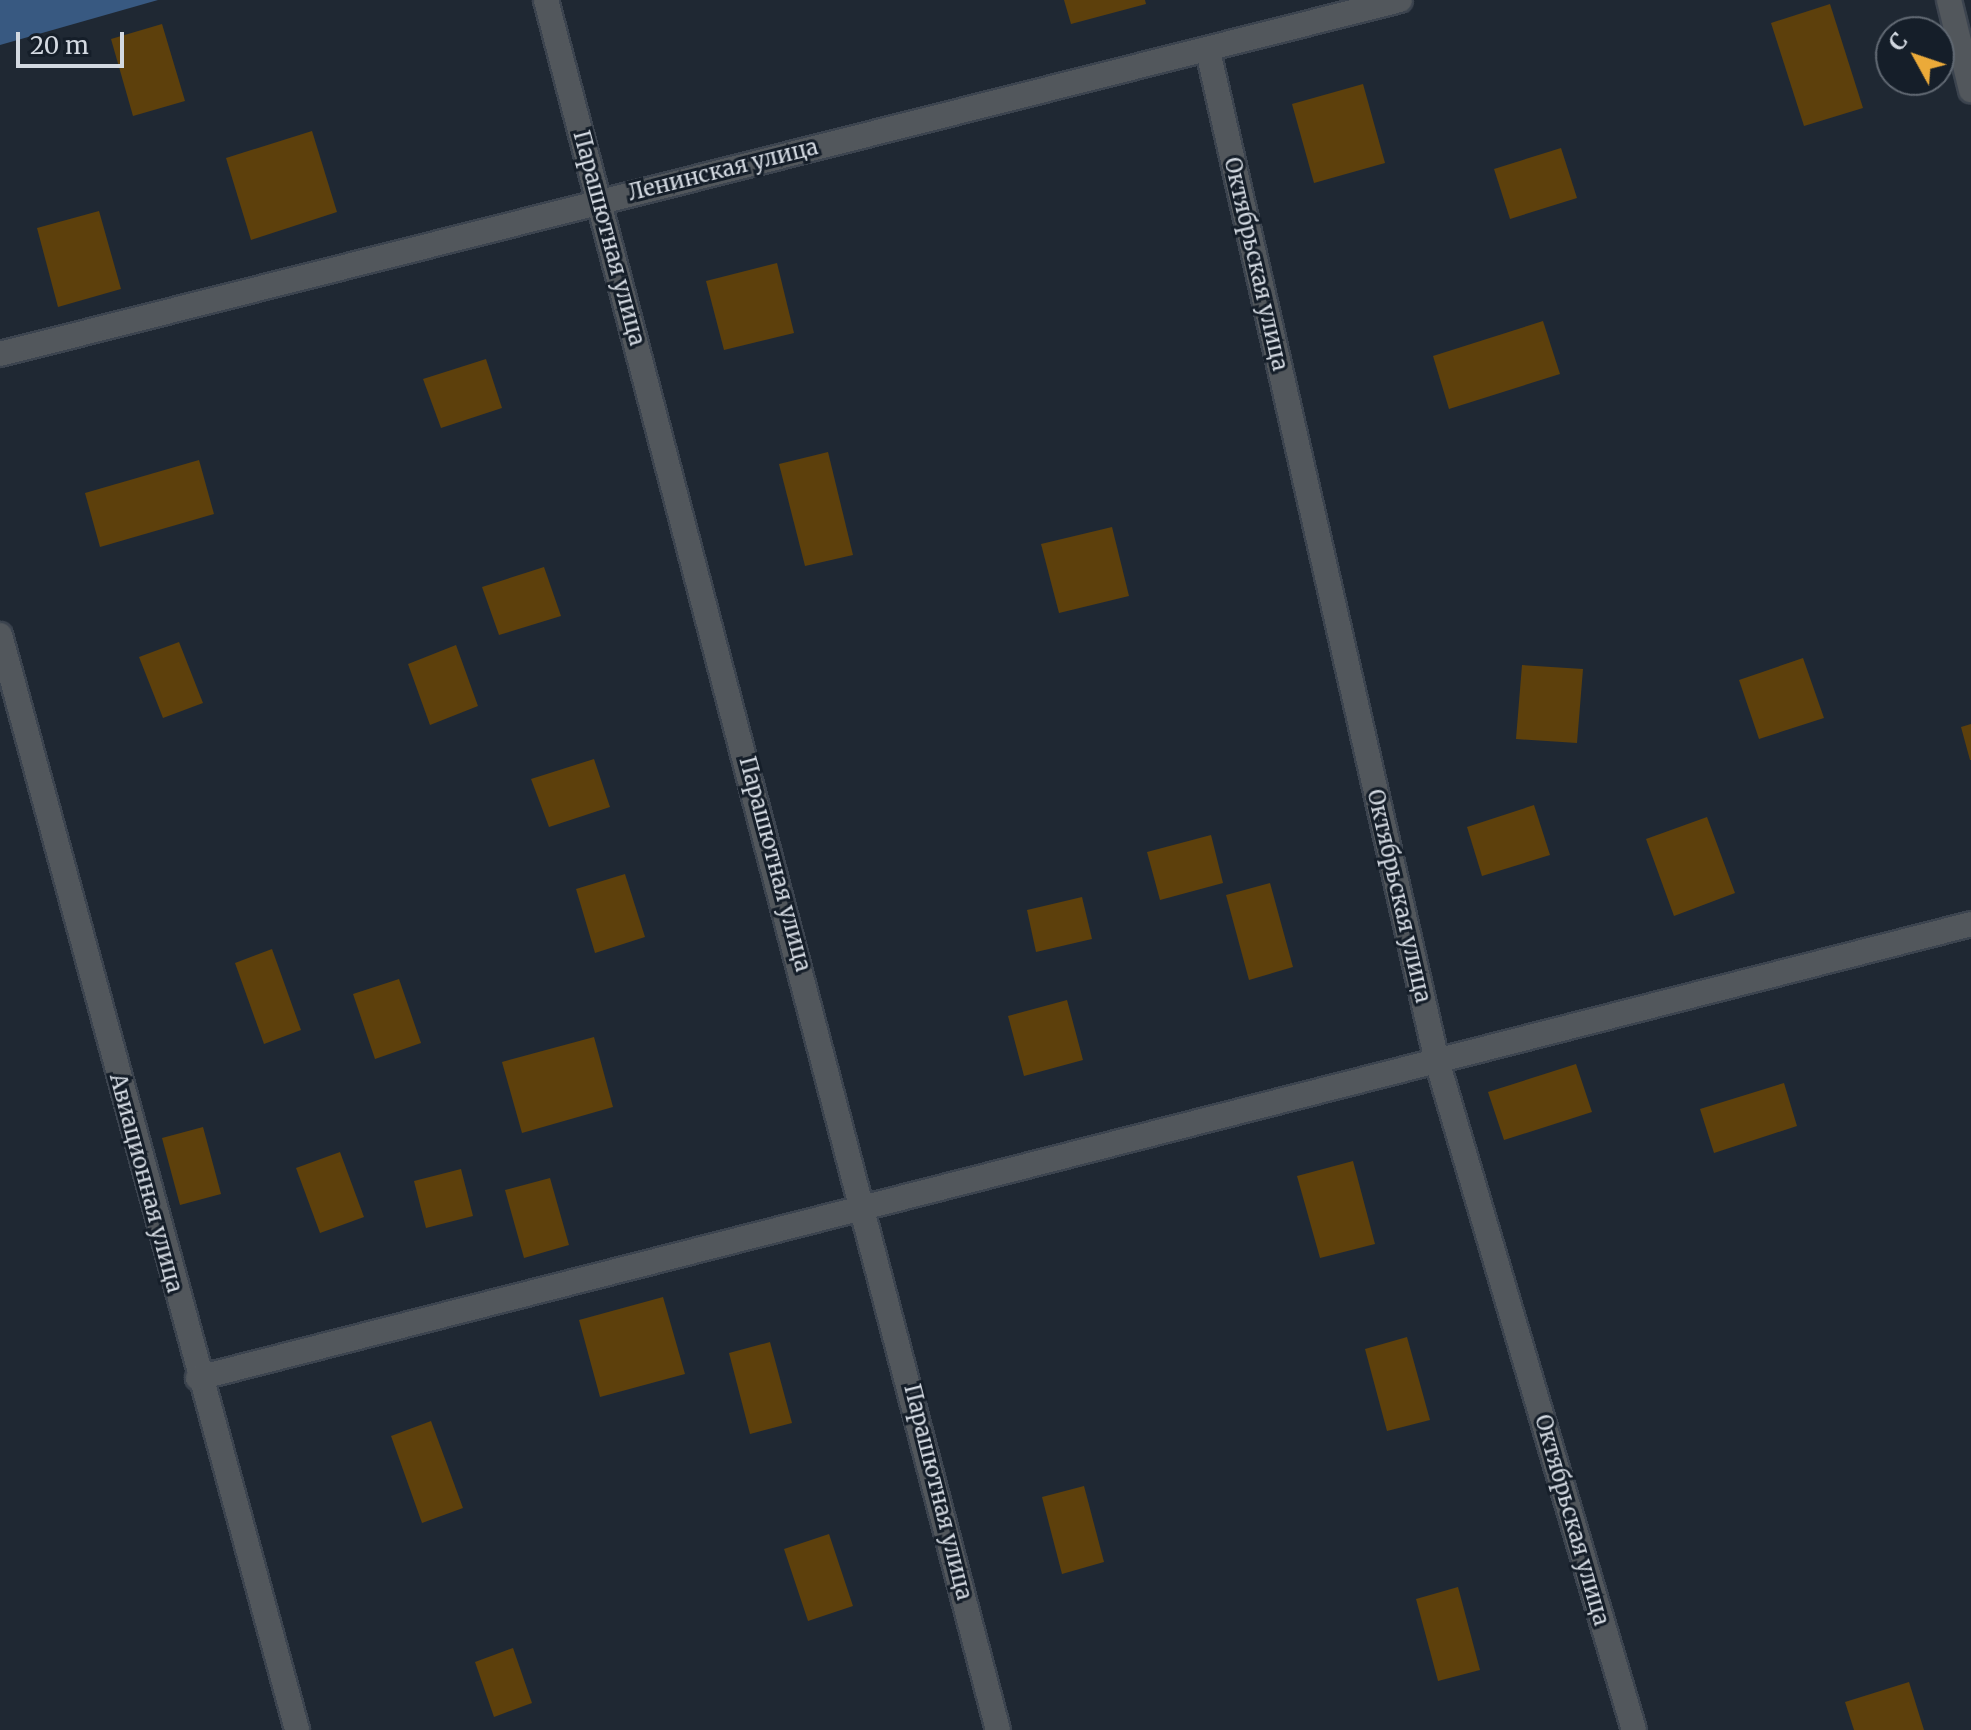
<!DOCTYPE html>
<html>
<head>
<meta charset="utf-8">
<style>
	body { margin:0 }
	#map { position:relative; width:1971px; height:1730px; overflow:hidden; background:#1f2833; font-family:Merriweather,serif }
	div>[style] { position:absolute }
	.forest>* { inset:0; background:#385981 }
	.building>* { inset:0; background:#5d400c }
	.roads { filter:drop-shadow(2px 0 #3c444f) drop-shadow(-2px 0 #3c444f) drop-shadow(0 2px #3c444f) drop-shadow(0 -2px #3c444f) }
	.street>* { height:24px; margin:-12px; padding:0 12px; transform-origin:12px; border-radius:12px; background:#52575c }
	span { translate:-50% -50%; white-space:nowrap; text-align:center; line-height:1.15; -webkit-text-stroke:6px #151e29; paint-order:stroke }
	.street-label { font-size:22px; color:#d3d9e1 }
	.north { position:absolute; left:1875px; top:16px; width:80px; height:80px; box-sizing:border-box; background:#151e29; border:2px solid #616973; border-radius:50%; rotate:310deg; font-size:22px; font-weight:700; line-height:32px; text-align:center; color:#d3d9e1 }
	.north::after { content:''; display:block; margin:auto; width:28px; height:36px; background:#ebaa39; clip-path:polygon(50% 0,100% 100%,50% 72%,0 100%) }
	.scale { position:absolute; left:16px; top:32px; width:108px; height:36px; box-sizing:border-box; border:4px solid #d3d9e1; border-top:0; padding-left:10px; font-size:24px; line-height:28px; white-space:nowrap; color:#d3d9e1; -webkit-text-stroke:6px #151e29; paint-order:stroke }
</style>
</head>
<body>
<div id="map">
	<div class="forest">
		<div style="clip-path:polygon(0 0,158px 0,0 45px)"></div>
	</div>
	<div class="building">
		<div style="clip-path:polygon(1064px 0,1145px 0,1146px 4px,1071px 24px)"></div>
		<div style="clip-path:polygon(1830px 4px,1863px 108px,1804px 126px,1771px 23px)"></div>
		<div style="clip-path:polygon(162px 24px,185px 101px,133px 116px,111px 39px)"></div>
		<div style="clip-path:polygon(1363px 84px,1385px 163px,1314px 183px,1292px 104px)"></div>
		<div style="clip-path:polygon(312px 131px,337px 212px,251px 240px,226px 158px)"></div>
		<div style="clip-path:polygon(1561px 148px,1577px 198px,1510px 219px,1494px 169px)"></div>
		<div style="clip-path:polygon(99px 211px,121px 289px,58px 307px,37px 228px)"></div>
		<div style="clip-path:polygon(777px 263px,794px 333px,724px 350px,706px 281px)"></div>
		<div style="clip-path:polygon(1543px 321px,1560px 374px,1449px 409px,1433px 356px)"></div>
		<div style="clip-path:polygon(486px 359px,502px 408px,441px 428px,423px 379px)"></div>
		<div style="clip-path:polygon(828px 452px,853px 555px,805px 566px,779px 464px)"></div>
		<div style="clip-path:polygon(199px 460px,214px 514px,100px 547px,85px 493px)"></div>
		<div style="clip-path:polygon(1112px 527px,1129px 596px,1059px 613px,1041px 544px)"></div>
		<div style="clip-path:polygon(544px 567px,561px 616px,499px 635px,482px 587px)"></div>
		<div style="clip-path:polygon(179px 642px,203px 703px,163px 718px,139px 657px)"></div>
		<div style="clip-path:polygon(456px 645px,478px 706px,430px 725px,408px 664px)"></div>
		<div style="clip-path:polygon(1803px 658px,1824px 718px,1759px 739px,1739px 680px)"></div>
		<div style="clip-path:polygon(1522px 665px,1583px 669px,1577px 743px,1516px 739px)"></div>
		<div style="clip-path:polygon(1971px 724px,1971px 760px,1970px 760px,1961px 727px)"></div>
		<div style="clip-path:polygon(594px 759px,610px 807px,549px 827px,531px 779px)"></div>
		<div style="clip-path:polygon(1534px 805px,1550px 855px,1482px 876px,1467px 827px)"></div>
		<div style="clip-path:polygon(1707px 817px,1735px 893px,1674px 916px,1646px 839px)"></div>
		<div style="clip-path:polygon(1211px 835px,1223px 883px,1160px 900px,1147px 852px)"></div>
		<div style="clip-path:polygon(625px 874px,645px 937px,595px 953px,576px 889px)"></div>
		<div style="clip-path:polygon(1270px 883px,1293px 967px,1249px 980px,1226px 895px)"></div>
		<div style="clip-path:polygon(1082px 897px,1092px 939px,1036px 952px,1027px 910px)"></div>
		<div style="clip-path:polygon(272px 949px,301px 1030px,264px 1044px,235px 963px)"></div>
		<div style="clip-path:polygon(399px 979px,421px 1043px,375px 1059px,353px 994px)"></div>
		<div style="clip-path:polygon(1067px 1000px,1083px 1060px,1024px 1076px,1008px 1016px)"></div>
		<div style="clip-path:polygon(594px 1037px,613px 1107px,522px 1133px,502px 1062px)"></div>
		<div style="clip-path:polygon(1576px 1064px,1592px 1112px,1504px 1140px,1488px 1092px)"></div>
		<div style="clip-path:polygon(1784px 1083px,1797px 1126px,1714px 1153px,1700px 1109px)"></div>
		<div style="clip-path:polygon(203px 1127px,221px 1194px,180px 1205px,162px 1138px)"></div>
		<div style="clip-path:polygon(340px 1152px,364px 1217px,320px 1233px,296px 1168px)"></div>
		<div style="clip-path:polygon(1353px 1161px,1375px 1244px,1320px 1258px,1297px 1176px)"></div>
		<div style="clip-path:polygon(461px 1169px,473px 1216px,426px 1228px,414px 1181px)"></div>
		<div style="clip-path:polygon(550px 1178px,569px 1245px,524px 1258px,505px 1190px)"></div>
		<div style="clip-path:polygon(663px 1297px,685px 1374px,600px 1397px,579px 1320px)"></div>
		<div style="clip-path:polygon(1407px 1337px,1430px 1420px,1387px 1431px,1365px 1349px)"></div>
		<div style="clip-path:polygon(770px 1342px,792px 1423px,750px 1434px,729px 1353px)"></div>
		<div style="clip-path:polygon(431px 1421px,463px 1508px,422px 1523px,391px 1436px)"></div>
		<div style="clip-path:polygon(1084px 1486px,1104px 1562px,1062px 1574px,1042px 1497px)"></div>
		<div style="clip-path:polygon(829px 1534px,853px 1606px,808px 1621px,784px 1549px)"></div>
		<div style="clip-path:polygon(1458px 1587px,1480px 1670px,1438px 1681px,1416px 1599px)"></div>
		<div style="clip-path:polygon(513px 1648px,532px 1703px,494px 1717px,475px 1662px)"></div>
		<div style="clip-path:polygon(1909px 1682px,1924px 1730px,1854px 1730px,1845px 1702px)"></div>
	</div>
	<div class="roads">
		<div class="street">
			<div style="left:546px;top:0;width:1788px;rotate:75.36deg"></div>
			<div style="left:1949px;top:0;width:93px;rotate:76.3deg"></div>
			<div style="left:1208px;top:51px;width:1036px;rotate:77.23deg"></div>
			<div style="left:1437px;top:1061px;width:697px;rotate:73.59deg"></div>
			<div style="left:0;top:354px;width:1444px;rotate:-14.19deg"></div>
			<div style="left:0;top:635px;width:1135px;rotate:74.82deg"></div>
			<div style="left:198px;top:1378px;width:1830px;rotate:-14.36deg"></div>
		</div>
	</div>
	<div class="street-label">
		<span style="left:723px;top:170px;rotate:-14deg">Ленинская улица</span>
		<span style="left:609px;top:238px;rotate:75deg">Парашютная улица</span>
		<span style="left:1256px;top:264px;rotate:77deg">Октябрьская улица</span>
		<span style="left:775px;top:864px;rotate:75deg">Парашютная улица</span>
		<span style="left:1399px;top:896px;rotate:77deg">Октябрьская улица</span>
		<span style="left:146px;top:1183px;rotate:75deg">Авиационная улица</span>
		<span style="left:938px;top:1492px;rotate:76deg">Парашютная улица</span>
		<span style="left:1572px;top:1520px;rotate:74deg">Октябрьская улица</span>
	</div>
	<div class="north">С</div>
	<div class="scale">20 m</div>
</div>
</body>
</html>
